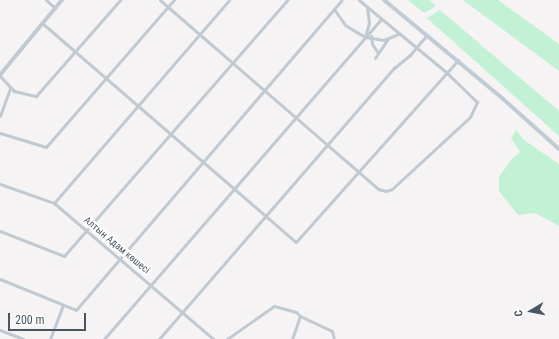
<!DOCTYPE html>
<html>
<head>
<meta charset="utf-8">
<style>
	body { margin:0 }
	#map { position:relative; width:559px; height:339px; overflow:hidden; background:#f5f3f3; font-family:"Roboto Condensed",sans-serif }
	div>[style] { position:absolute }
	.green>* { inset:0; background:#c3f1d5 }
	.minor>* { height:3px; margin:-1.5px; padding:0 1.5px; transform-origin:1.5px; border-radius:1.5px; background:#c1cad2 }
	.tertiary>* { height:3.5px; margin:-1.75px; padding:0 1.75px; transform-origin:1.75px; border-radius:1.75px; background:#c1cad2 }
	.secondary>* { height:4px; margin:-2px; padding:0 2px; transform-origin:2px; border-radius:2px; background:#c1cbd6 }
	span { translate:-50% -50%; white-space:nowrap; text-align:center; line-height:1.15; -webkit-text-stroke:4px #fff; paint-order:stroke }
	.street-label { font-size:10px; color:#4a5661 }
	.north { position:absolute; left:511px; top:291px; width:40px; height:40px; -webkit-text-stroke:3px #fff; paint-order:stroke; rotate:260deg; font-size:11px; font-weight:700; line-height:16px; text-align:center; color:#4a5661 }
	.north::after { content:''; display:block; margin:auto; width:14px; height:18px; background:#4a5661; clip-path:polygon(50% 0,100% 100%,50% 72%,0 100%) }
	.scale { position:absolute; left:8px; top:313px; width:78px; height:18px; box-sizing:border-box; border:2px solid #4a5661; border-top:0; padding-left:5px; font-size:12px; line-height:14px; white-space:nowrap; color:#4a5661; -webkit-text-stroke:3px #fff; paint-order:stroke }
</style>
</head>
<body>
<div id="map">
	<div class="green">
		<div style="clip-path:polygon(408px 0,429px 0,436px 6px,424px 13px)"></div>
		<div style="clip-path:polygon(463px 0,498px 0,559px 44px,559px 71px)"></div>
		<div style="clip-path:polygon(440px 10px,559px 111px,559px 136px,427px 18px)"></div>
		<div style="clip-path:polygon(516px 130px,524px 140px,559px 164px,559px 226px,535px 213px,518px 215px,499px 191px,499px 177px,511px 160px,520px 152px,511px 138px)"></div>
	</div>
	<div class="minor">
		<div style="left:46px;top:0;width:12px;rotate:42deg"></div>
		<div style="left:160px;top:0;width:289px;rotate:40.9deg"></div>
		<div style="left:378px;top:189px;width:8px;rotate:14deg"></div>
		<div style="left:386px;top:191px;width:6px;rotate:-18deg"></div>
		<div style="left:392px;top:189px;width:106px;rotate:-42.7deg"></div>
		<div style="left:470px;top:117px;width:17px;rotate:-65deg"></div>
		<div style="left:477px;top:102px;width:43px;rotate:-135.9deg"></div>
		<div style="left:446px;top:72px;width:113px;rotate:-140.4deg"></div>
		<div style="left:367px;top:7px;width:16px;rotate:83deg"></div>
		<div style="left:369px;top:23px;width:15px;rotate:106deg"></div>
		<div style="left:365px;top:37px;width:19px;rotate:9deg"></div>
		<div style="left:384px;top:40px;width:15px;rotate:-23deg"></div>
		<div style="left:334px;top:9px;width:19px;rotate:55deg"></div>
		<div style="left:345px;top:25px;width:23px;rotate:31deg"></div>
		<div style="left:42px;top:23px;width:335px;rotate:40.8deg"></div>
		<div style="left:296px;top:242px;width:244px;rotate:-48.3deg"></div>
		<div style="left:371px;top:36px;width:8px;rotate:83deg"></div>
		<div style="left:372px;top:44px;width:11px;rotate:56deg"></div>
		<div style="left:375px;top:58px;width:23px;rotate:-56deg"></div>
		<div style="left:0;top:76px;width:21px;rotate:47deg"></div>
		<div style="left:14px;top:91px;width:23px;rotate:13deg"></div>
		<div style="left:36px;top:96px;width:128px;rotate:-48.8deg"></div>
		<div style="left:0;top:116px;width:30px;rotate:-70deg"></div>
		<div style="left:0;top:133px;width:48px;rotate:16.9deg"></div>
		<div style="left:46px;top:147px;width:195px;rotate:-49deg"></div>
		<div style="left:0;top:184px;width:57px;rotate:19.4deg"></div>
		<div style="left:54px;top:203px;width:209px;rotate:40.5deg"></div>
		<div style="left:54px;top:203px;width:268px;rotate:-49.2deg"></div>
		<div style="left:0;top:231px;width:69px;rotate:21.3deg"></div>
		<div style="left:64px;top:256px;width:340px;rotate:-48.9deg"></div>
		<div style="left:0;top:279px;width:82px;rotate:22.2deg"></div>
		<div style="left:76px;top:310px;width:408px;rotate:-49.4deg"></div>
		<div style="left:300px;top:316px;width:35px;rotate:25deg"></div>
		<div style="left:332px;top:331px;width:8px;rotate:76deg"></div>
		<div style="left:0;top:330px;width:25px;rotate:21deg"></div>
		<div style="left:50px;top:339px;width:36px;rotate:-69deg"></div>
		<div style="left:104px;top:339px;width:423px;rotate:-49.1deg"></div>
		<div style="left:159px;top:339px;width:359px;rotate:-49.1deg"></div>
		<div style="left:394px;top:68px;width:21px;rotate:-39deg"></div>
		<div style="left:410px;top:55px;width:26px;rotate:-50deg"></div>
		<div style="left:227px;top:339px;width:57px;rotate:-35.1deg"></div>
		<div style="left:274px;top:306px;width:23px;rotate:15deg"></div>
		<div style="left:296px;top:312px;width:6px;rotate:45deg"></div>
		<div style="left:300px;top:316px;width:24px;rotate:109deg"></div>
	</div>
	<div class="tertiary">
		<div style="left:0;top:75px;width:97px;rotate:-50.4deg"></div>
	</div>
	<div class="secondary">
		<div style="left:384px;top:0;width:153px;rotate:39.7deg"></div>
		<div style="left:502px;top:98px;width:76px;rotate:41.8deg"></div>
	</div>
	<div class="street-label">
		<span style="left:117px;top:245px;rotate:40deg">Алтын Адам көшесі</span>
	</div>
	<div class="north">С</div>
	<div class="scale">200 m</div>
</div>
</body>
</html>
